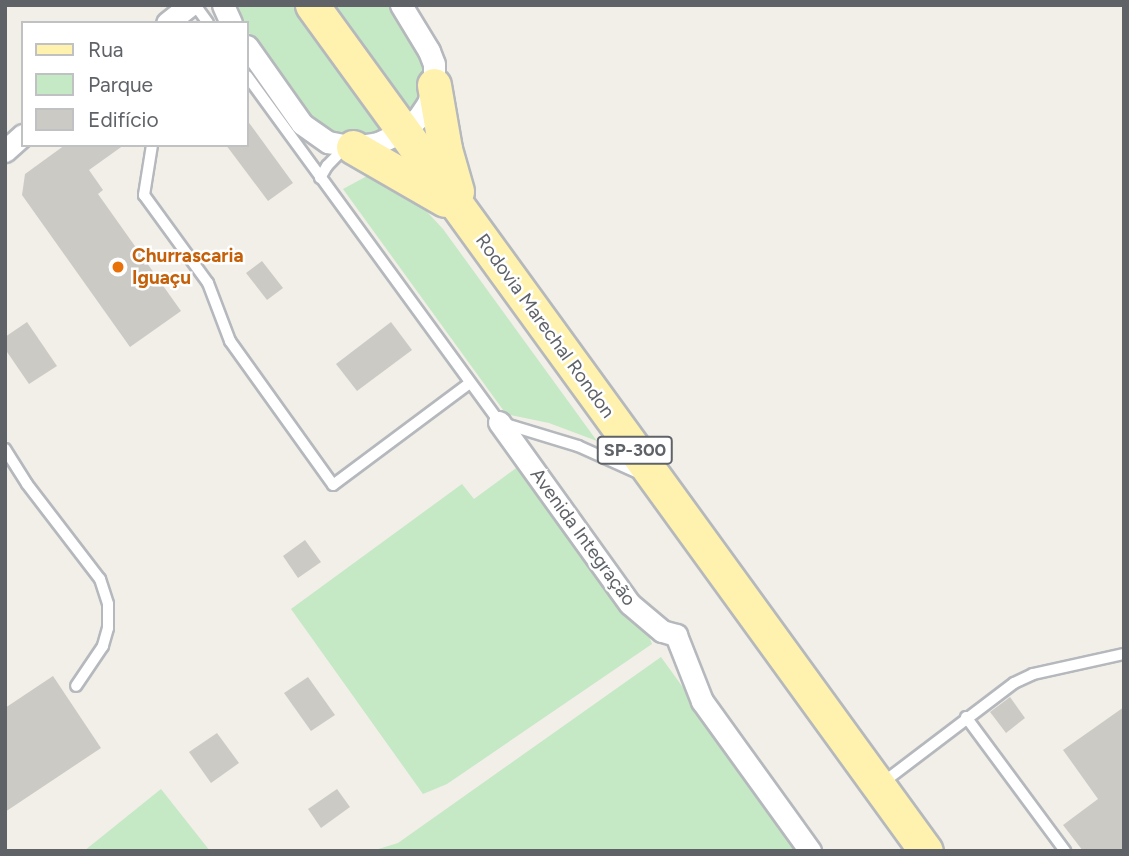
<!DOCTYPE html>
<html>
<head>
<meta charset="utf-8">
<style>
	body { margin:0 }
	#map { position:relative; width:1129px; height:856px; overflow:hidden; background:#f1efe8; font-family:Figtree,sans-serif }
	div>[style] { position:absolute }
	.green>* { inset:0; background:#c5e8c5 }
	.building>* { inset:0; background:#cccac5 }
	.roads { filter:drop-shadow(2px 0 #b5b8bc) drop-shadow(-2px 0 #b5b8bc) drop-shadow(0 2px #b5b8bc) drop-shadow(0 -2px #b5b8bc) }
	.service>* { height:10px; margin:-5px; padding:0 5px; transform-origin:5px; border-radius:5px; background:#fff }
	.minor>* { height:21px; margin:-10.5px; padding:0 10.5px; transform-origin:10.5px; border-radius:10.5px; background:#fff }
	.primary>* { height:33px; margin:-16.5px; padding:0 16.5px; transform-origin:16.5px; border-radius:16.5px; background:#fff2af }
	.dots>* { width:19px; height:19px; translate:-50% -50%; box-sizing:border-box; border:4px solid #fff; border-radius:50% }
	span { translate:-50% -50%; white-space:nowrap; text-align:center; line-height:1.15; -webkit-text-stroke:5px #fff; paint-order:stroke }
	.shield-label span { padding:2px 5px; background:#fff; border:2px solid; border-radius:5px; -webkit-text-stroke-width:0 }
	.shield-label { font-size:18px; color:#5f6368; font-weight:700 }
	.food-label { font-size:19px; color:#c56008; font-weight:700 }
	.left { translate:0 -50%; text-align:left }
	.street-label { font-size:19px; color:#5f6368 }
	.frame { position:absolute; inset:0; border:7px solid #5f6368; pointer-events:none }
	.legend { position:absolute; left:21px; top:21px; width:228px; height:126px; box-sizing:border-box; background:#fff; border:2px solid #bfc1c3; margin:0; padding:9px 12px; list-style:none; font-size:21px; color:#5f6368 }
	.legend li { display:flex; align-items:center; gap:14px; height:35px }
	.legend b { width:35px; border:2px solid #bfc1c3 }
</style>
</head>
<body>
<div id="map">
	<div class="green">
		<div style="clip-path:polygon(238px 5px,394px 5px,409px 26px,425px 67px,423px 91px,416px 105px,375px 134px,346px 135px,327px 130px,310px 116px,247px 30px)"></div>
		<div style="clip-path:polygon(367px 176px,376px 176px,415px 199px,443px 229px,597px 441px,549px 423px,506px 414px,343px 189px)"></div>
		<div style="clip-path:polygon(519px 466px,645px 626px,652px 644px,447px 784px,423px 794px,291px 609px,462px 484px,474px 499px)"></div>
		<div style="clip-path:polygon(661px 657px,801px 851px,372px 851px,398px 843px)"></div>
		<div style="clip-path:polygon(161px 789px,210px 851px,84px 851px)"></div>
	</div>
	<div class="building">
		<div style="clip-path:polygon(247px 120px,293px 183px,268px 201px,226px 145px,247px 145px)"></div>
		<div style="clip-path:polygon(65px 145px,124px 145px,89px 170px,103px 190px,98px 194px,181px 311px,130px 347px,22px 195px,25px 174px)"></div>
		<div style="clip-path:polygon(262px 261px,283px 288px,267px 300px,246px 273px)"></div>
		<div style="clip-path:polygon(27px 322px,57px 366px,29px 384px,5px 349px,5px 337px)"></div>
		<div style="clip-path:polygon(391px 322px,412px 350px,357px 391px,336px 364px)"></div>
		<div style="clip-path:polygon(305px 540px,321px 562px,298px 578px,283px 556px)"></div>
		<div style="clip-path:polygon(53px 676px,101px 748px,5px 812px,5px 708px)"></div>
		<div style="clip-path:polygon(308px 677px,335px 715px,311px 731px,284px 693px)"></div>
		<div style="clip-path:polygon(1010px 697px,1025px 718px,1006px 733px,990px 712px)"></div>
		<div style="clip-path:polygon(1124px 707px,1124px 851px,1083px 851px,1063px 825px,1098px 799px,1063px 750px)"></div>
		<div style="clip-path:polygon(217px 733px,239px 763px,211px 783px,189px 752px)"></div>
		<div style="clip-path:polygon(337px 789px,350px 807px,321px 828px,308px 809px)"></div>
	</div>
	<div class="roads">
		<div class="service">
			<div style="left:195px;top:5px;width:22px;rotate:54deg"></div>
			<div style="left:247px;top:76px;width:428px;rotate:53.9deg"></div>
			<div style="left:499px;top:422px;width:83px;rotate:16.9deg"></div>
			<div style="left:578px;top:446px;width:64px;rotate:24.1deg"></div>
			<div style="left:152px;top:145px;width:51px;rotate:99.1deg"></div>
			<div style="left:144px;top:195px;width:109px;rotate:54deg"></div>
			<div style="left:208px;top:283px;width:62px;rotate:69.2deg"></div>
			<div style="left:230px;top:341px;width:177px;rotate:54.4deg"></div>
			<div style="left:333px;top:485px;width:171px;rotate:-36.7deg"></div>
			<div style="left:320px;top:178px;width:14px;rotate:-60deg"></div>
			<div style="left:327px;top:166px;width:28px;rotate:-46deg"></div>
			<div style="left:5px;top:449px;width:41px;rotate:57.8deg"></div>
			<div style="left:27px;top:484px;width:120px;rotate:52.5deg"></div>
			<div style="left:100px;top:579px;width:26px;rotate:72deg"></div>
			<div style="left:108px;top:604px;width:24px;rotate:90deg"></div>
			<div style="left:108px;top:628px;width:19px;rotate:106deg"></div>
			<div style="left:103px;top:646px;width:48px;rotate:124deg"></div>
			<div style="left:966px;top:717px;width:167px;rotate:53.5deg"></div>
			<div style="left:881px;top:784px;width:167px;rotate:-37.2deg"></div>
			<div style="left:1014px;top:683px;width:21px;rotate:-25deg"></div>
			<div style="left:1033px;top:674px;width:93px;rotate:-12.4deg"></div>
		</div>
		<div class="minor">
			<div style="left:223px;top:5px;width:20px;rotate:66deg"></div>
			<div style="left:167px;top:23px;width:29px;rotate:-38deg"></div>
			<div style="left:247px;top:46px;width:95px;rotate:54.8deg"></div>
			<div style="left:302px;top:124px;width:32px;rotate:35deg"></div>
			<div style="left:328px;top:142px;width:25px;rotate:11deg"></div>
			<div style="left:353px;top:147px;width:25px;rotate:-9deg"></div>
			<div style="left:378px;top:143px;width:29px;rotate:-25deg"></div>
			<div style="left:404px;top:131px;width:19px;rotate:-43deg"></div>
			<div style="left:418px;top:118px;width:18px;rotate:-56deg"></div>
			<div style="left:428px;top:103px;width:19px;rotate:-72deg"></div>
			<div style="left:434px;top:85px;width:21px;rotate:-90deg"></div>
			<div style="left:434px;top:64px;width:14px;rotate:-111deg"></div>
			<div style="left:429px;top:51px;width:54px;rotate:-121.3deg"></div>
			<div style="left:5px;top:151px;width:24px;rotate:-42deg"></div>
			<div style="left:499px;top:422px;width:224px;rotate:54.3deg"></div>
			<div style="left:630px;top:604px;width:42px;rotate:40.2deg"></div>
			<div style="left:662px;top:631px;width:15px;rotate:16deg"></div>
			<div style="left:676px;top:635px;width:71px;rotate:68.5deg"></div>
			<div style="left:702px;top:701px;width:185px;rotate:54.2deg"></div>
		</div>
		<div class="primary">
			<div style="left:312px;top:5px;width:1045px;rotate:54.03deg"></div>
			<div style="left:434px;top:85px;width:65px;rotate:80.2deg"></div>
			<div style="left:445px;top:149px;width:44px;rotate:74.1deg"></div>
			<div style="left:353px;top:147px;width:106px;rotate:29.9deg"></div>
		</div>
	</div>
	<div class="dots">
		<div style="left:118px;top:267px;background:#e8710a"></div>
	</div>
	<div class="shield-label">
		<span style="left:635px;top:450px">SP-300</span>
	</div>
	<div class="food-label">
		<span class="left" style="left:132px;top:267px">Churrascaria<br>Iguaçu</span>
	</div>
	<div class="street-label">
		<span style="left:545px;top:326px;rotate:54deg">Rodovia Marechal Rondon</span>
		<span style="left:583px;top:537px;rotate:54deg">Avenida Integração</span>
	</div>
	<div class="frame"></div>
	<ul class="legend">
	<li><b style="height:9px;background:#fff2af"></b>Rua</li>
	<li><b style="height:19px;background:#c5e8c5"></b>Parque</li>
	<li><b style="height:19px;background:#cccac5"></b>Edifício</li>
	</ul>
</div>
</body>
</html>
